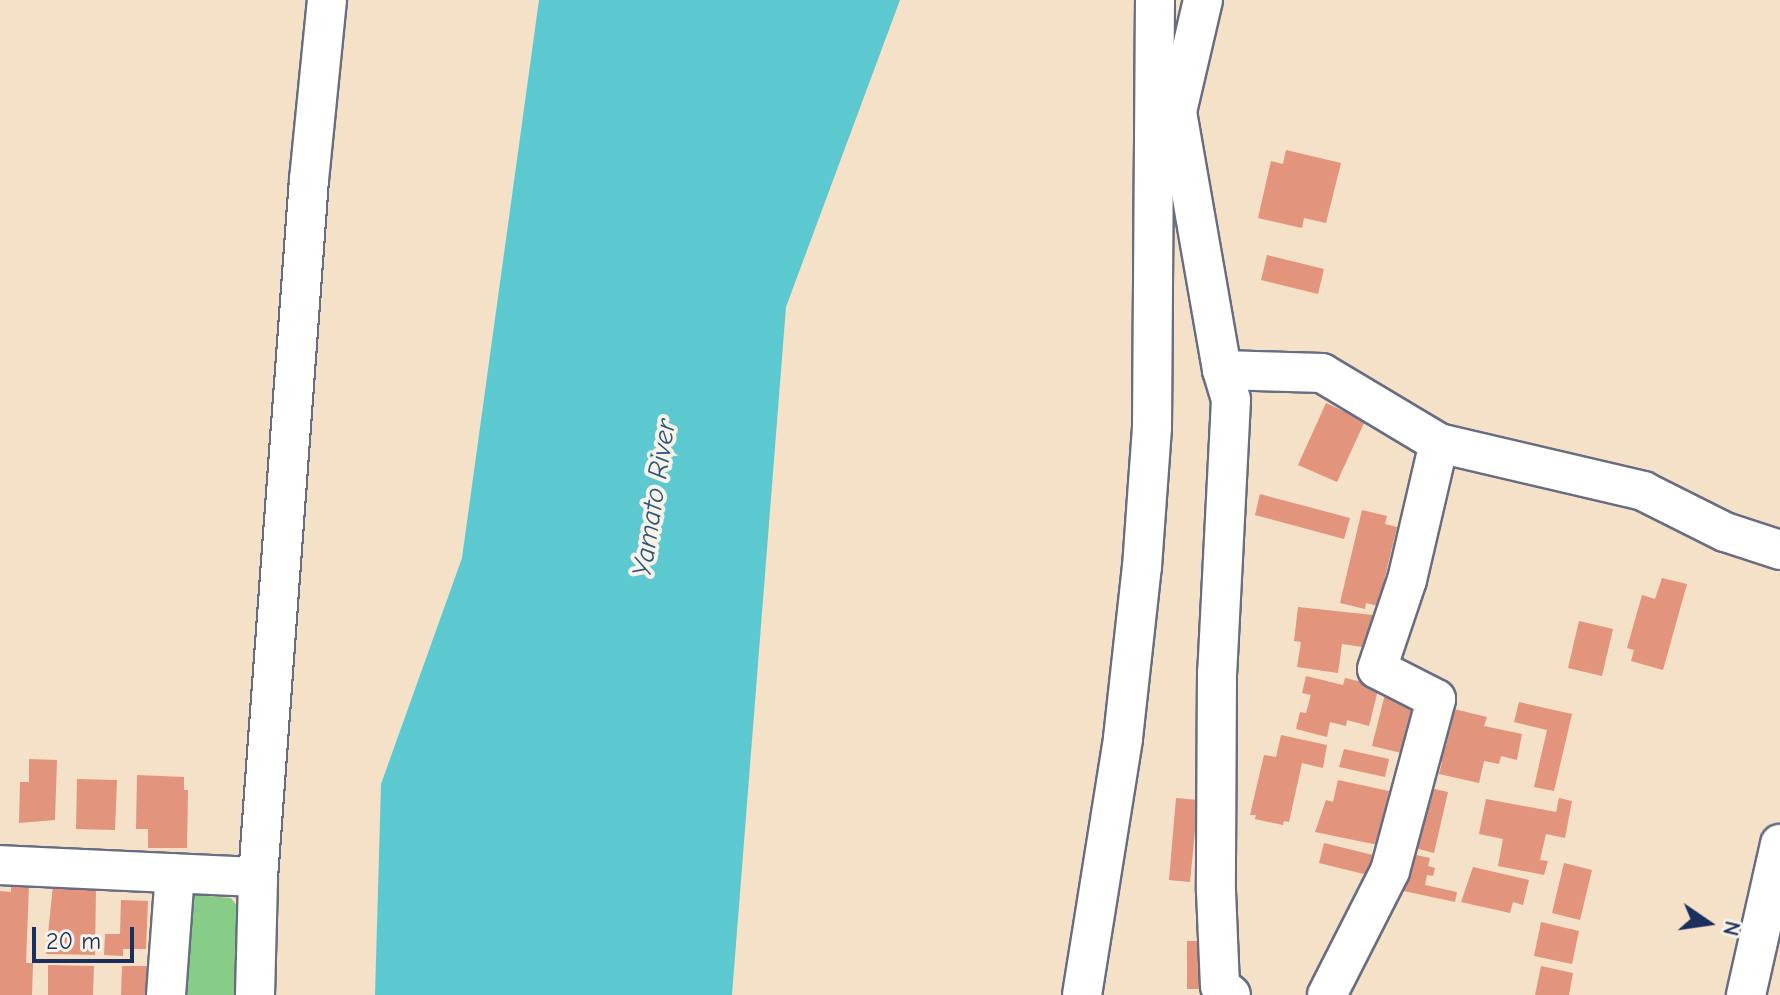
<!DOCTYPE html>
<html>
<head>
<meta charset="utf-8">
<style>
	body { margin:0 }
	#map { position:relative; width:1780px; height:995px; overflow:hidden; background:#f5e0c8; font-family:"Comic Neue",sans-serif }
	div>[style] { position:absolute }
	.green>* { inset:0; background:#87cd87 }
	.water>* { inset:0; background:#5cc9d1 }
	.building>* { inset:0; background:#e2947c }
	.roads { filter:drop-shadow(2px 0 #676d83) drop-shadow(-2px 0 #676d83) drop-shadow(0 2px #676d83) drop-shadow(0 -2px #676d83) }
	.minor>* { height:38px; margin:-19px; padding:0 19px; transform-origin:19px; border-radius:19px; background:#fff }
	span { translate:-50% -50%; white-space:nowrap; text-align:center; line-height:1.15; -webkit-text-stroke:8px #f7f3e8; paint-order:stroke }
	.water-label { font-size:28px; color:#2b567b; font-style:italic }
	.north { position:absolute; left:1668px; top:883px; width:80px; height:80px; -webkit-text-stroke:6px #f7f3e8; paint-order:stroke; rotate:103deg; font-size:22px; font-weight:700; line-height:32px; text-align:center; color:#1b2f5e }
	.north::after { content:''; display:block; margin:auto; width:28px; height:36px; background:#1b2f5e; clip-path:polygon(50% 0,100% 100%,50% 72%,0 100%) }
	.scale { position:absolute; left:32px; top:927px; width:102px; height:36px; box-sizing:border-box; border:4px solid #1b2f5e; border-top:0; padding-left:10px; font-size:24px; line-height:28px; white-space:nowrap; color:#1b2f5e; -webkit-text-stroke:6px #f7f3e8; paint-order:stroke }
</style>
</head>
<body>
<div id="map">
	<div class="green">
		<div style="clip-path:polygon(184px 894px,231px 898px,240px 910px,237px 995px,182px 995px)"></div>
	</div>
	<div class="water">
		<div style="clip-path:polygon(539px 0,900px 0,786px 307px,732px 995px,375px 995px,381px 784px,462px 558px)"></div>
	</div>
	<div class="building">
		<div style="clip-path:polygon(1286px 150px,1341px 163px,1326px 223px,1304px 218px,1302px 228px,1258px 218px,1271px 161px,1283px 164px)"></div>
		<div style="clip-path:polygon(1267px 255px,1324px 269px,1318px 294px,1261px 280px)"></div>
		<div style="clip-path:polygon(1326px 403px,1365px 421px,1337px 482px,1298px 465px)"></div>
		<div style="clip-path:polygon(1260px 494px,1350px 518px,1344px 539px,1255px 515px)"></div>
		<div style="clip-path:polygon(1362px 510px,1387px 516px,1385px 524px,1397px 527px,1378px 606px,1366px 603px,1365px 609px,1340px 603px)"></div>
		<div style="clip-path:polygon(1662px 578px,1687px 584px,1663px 670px,1631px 661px,1634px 650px,1627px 648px,1642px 595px,1655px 599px)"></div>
		<div style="clip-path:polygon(1298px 607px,1373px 615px,1369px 648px,1342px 644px,1338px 673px,1297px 667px,1301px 642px,1294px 641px)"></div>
		<div style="clip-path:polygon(1579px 621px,1613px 629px,1602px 676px,1568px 668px)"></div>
		<div style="clip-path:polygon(1306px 676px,1343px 685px,1345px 678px,1379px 686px,1369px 726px,1347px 720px,1346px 726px,1330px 722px,1327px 737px,1296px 729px,1300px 712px,1306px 713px,1311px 695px,1302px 693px)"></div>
		<div style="clip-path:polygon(1385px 694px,1419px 702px,1406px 754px,1372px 746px)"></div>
		<div style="clip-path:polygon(1519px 702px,1572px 714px,1554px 791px,1534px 787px,1547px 730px,1514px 722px)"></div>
		<div style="clip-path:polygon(1454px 709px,1487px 717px,1484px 726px,1522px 734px,1517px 760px,1501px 756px,1499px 764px,1484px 761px,1479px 783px,1439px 774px,1442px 762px,1435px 761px,1438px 744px,1446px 746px)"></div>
		<div style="clip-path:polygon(1281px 735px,1327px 745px,1323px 768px,1302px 763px,1289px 822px,1284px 821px,1283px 825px,1255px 819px,1256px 815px,1250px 815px,1264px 755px,1276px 757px)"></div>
		<div style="clip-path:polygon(1344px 749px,1389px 759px,1385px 777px,1339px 767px)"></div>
		<div style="clip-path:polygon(29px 759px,57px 760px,55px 820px,19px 823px,20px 782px,29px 782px)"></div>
		<div style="clip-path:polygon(137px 775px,184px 777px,184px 790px,188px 790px,187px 848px,148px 848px,148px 829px,136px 829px)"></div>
		<div style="clip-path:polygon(77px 779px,117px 780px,115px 830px,76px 829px)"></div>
		<div style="clip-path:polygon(1338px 780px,1389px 791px,1378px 845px,1315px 832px,1326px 800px,1333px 802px)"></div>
		<div style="clip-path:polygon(1425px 787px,1448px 792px,1434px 853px,1411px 847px)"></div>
		<div style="clip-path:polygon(1176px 798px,1198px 800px,1190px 882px,1169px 880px)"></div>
		<div style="clip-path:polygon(1559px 798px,1572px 801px,1565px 838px,1546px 834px,1540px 860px,1548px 861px,1544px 875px,1498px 866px,1503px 839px,1479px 834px,1486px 799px,1556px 812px)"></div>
		<div style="clip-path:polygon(1324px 843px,1381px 857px,1376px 877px,1319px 863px)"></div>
		<div style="clip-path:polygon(1407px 853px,1430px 858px,1428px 866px,1435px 868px,1433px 876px,1427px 875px,1425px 885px,1457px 892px,1455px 902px,1399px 890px)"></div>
		<div style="clip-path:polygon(1564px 863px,1592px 870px,1580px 920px,1552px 913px)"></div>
		<div style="clip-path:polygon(1473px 867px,1529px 880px,1523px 905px,1513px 902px,1510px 913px,1461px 902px)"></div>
		<div style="clip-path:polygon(11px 885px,29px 885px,26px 963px,33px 963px,32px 995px,0 995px,0 891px,11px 892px)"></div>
		<div style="clip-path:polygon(53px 885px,96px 887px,95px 955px,46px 954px)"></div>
		<div style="clip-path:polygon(121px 900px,148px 901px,146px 949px,123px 949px,123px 956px,104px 955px,105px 934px,120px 934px)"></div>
		<div style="clip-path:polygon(1541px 922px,1579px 931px,1572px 964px,1534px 956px)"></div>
		<div style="clip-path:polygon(1187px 941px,1205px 941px,1206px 989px,1187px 989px)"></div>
		<div style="clip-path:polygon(48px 965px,94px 966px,93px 995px,48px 995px)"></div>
		<div style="clip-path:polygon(122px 966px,151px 966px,156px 995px,121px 995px)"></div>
		<div style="clip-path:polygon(1541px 966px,1573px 973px,1569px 995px,1535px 995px)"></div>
	</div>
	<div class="roads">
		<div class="minor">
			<div style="left:1203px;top:0;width:115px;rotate:103.1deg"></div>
			<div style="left:1177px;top:112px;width:262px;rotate:80.1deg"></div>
			<div style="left:1222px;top:370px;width:100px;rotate:1.7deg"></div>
			<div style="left:1322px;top:373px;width:136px;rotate:30.9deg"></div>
			<div style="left:1439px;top:443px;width:210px;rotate:13.2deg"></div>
			<div style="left:1643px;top:491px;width:92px;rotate:26.6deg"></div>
			<div style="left:1725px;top:532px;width:58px;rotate:18.1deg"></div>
			<div style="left:1222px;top:370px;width:31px;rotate:73deg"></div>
			<div style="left:1231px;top:400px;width:272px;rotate:92.9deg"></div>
			<div style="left:1217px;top:672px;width:219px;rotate:90.3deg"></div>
			<div style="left:1216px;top:891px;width:95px;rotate:87.6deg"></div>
			<div style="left:1220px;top:986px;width:14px;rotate:39deg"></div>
			<div style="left:0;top:865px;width:258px;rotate:2.7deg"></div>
			<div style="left:166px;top:995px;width:122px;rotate:-85.8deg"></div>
			<div style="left:255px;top:995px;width:118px;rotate:-88.5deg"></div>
			<div style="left:258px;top:877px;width:699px;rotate:-85.82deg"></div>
			<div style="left:309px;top:180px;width:181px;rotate:-84.3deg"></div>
			<div style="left:1082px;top:995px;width:260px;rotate:-80.9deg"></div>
			<div style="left:1123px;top:738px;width:172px;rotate:-83.7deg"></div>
			<div style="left:1142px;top:567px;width:140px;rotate:-85.9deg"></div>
			<div style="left:1152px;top:427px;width:427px;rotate:-89.6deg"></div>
			<div style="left:1327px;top:995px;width:139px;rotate:-63.1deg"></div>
			<div style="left:1390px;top:871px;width:178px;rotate:-75deg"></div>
			<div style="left:1436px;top:699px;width:66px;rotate:-153deg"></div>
			<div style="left:1377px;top:669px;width:94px;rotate:-71.4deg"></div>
			<div style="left:1407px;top:580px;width:141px;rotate:-76.9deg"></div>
			<div style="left:1746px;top:995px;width:155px;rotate:-77.3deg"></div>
		</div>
	</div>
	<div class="water-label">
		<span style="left:654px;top:498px;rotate:-81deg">Yamato River</span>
	</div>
	<div class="north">N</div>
	<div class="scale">20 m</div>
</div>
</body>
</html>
